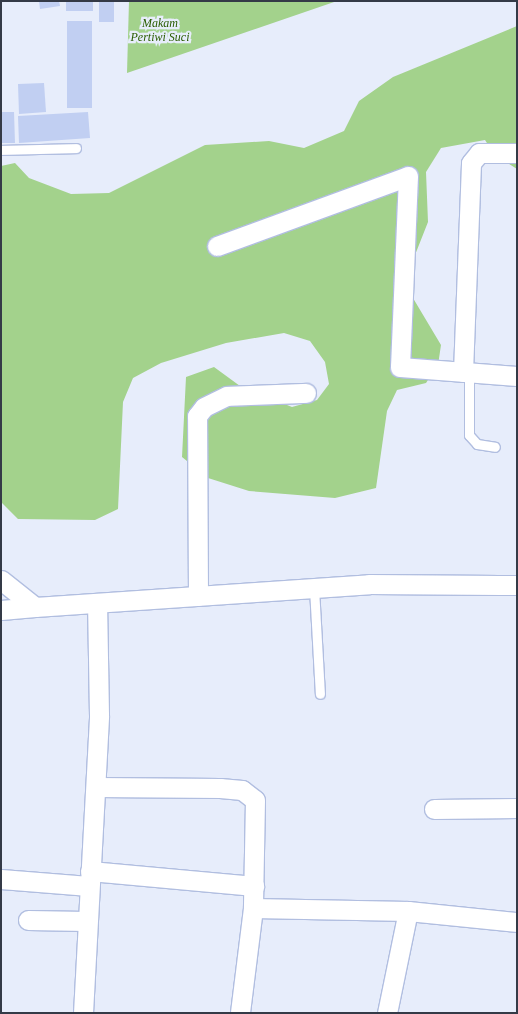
<!DOCTYPE html>
<html>
<head>
<meta charset="utf-8">
<style>
	body { margin:0 }
	#map { position:relative; width:518px; height:1014px; overflow:hidden; background:#e7edfb; font-family:"Times New Roman",serif }
	div>[style] { position:absolute }
	.green>* { inset:0; background:#a3d28c }
	.building>* { inset:0; background:#c1cff2 }
	.roads { filter:drop-shadow(1px 0 #b1bee0) drop-shadow(-1px 0 #b1bee0) drop-shadow(0 1px #b1bee0) drop-shadow(0 -1px #b1bee0) }
	.service>* { height:9px; margin:-4.5px; padding:0 4.5px; transform-origin:4.5px; border-radius:4.5px; background:#fff }
	.minor>* { height:19px; margin:-9.5px; padding:0 9.5px; transform-origin:9.5px; border-radius:9.5px; background:#fff }
	span { translate:-50% -50%; white-space:nowrap; text-align:center; line-height:1.15; -webkit-text-stroke:4.5px #e7edfb; paint-order:stroke }
	.park-label { font-size:12px; color:#2a5c00; font-style:italic }
	.frame { position:absolute; inset:0; border:2px solid #343a47; pointer-events:none }
</style>
</head>
<body>
<div id="map">
	<div class="green">
		<div style="clip-path:polygon(129px 1px,337px 1px,127px 73px)"></div>
		<div style="clip-path:polygon(517px 26px,517px 169px,494px 154px,485px 140px,441px 148px,426px 172px,428px 222px,404px 283px,441px 345px,438px 365px,426px 383px,397px 390px,387px 411px,376px 488px,335px 498px,249px 491px,208px 478px,182px 457px,186px 377px,214px 367px,240px 386px,292px 407px,317px 400px,329px 384px,325px 362px,310px 341px,284px 333px,226px 343px,161px 363px,133px 378px,123px 402px,118px 509px,95px 520px,18px 519px,1px 502px,1px 166px,15px 163px,29px 178px,71px 194px,109px 193px,205px 145px,269px 141px,304px 148px,344px 131px,359px 101px,393px 77px)"></div>
	</div>
	<div class="building">
		<div style="clip-path:polygon(39px 1px,59px 1px,60px 6px,40px 9px)"></div>
		<div style="clip-path:polygon(66px 1px,93px 1px,93px 11px,66px 11px)"></div>
		<div style="clip-path:polygon(99px 2px,114px 2px,114px 22px,99px 22px)"></div>
		<div style="clip-path:polygon(67px 21px,92px 21px,92px 108px,67px 108px)"></div>
		<div style="clip-path:polygon(44px 83px,46px 112px,19px 114px,18px 84px)"></div>
		<div style="clip-path:polygon(1px 112px,14px 112px,15px 143px,1px 143px)"></div>
		<div style="clip-path:polygon(88px 112px,90px 138px,19px 143px,18px 116px)"></div>
	</div>
	<div class="roads">
		<div class="service">
			<div style="left:1px;top:150px;width:75px;rotate:-1.5deg"></div>
			<div style="left:469px;top:373px;width:62px;rotate:90deg"></div>
			<div style="left:469px;top:435px;width:12px;rotate:48deg"></div>
			<div style="left:477px;top:444px;width:18px;rotate:9deg"></div>
			<div style="left:314px;top:588px;width:106px;rotate:86.8deg"></div>
		</div>
		<div class="minor">
			<div style="left:217px;top:246px;width:203px;rotate:-20.1deg"></div>
			<div style="left:408px;top:176px;width:191px;rotate:92.4deg"></div>
			<div style="left:400px;top:367px;width:117px;rotate:4.4deg"></div>
			<div style="left:463px;top:372px;width:209px;rotate:-87.8deg"></div>
			<div style="left:471px;top:163px;width:13px;rotate:-51deg"></div>
			<div style="left:479px;top:153px;width:38px"></div>
			<div style="left:1px;top:580px;width:43px;rotate:38.5deg"></div>
			<div style="left:35px;top:607px;width:335px;rotate:-3.9deg"></div>
			<div style="left:369px;top:584px;width:148px;rotate:0.4deg"></div>
			<div style="left:198px;top:596px;width:180px;rotate:-90.3deg"></div>
			<div style="left:197px;top:416px;width:11px;rotate:-52deg"></div>
			<div style="left:204px;top:407px;width:25px;rotate:-26deg"></div>
			<div style="left:227px;top:396px;width:79px;rotate:-2.2deg"></div>
			<div style="left:1px;top:610px;width:34px;rotate:-5deg"></div>
			<div style="left:96px;top:787px;width:124px;rotate:0.5deg"></div>
			<div style="left:220px;top:788px;width:22px;rotate:5deg"></div>
			<div style="left:242px;top:790px;width:16px;rotate:38deg"></div>
			<div style="left:255px;top:800px;width:108px;rotate:91.1deg"></div>
			<div style="left:253px;top:908px;width:106px;rotate:97.1deg"></div>
			<div style="left:434px;top:809px;width:83px;rotate:-0.7deg"></div>
			<div style="left:90px;top:871px;width:165px;rotate:5.2deg"></div>
			<div style="left:1px;top:879px;width:88px;rotate:4.5deg"></div>
			<div style="left:253px;top:908px;width:155px;rotate:1.1deg"></div>
			<div style="left:408px;top:911px;width:110px;rotate:5.8deg"></div>
			<div style="left:28px;top:920px;width:58px;rotate:1deg"></div>
			<div style="left:83px;top:1013px;width:298px;rotate:-86.9deg"></div>
			<div style="left:99px;top:715px;width:112px;rotate:-91deg"></div>
			<div style="left:387px;top:1013px;width:104px;rotate:-78.4deg"></div>
		</div>
	</div>
	<div class="park-label">
		<span style="left:160px;top:31px">Makam<br>Pertiwi Suci</span>
	</div>
	<div class="frame"></div>
</div>
</body>
</html>
